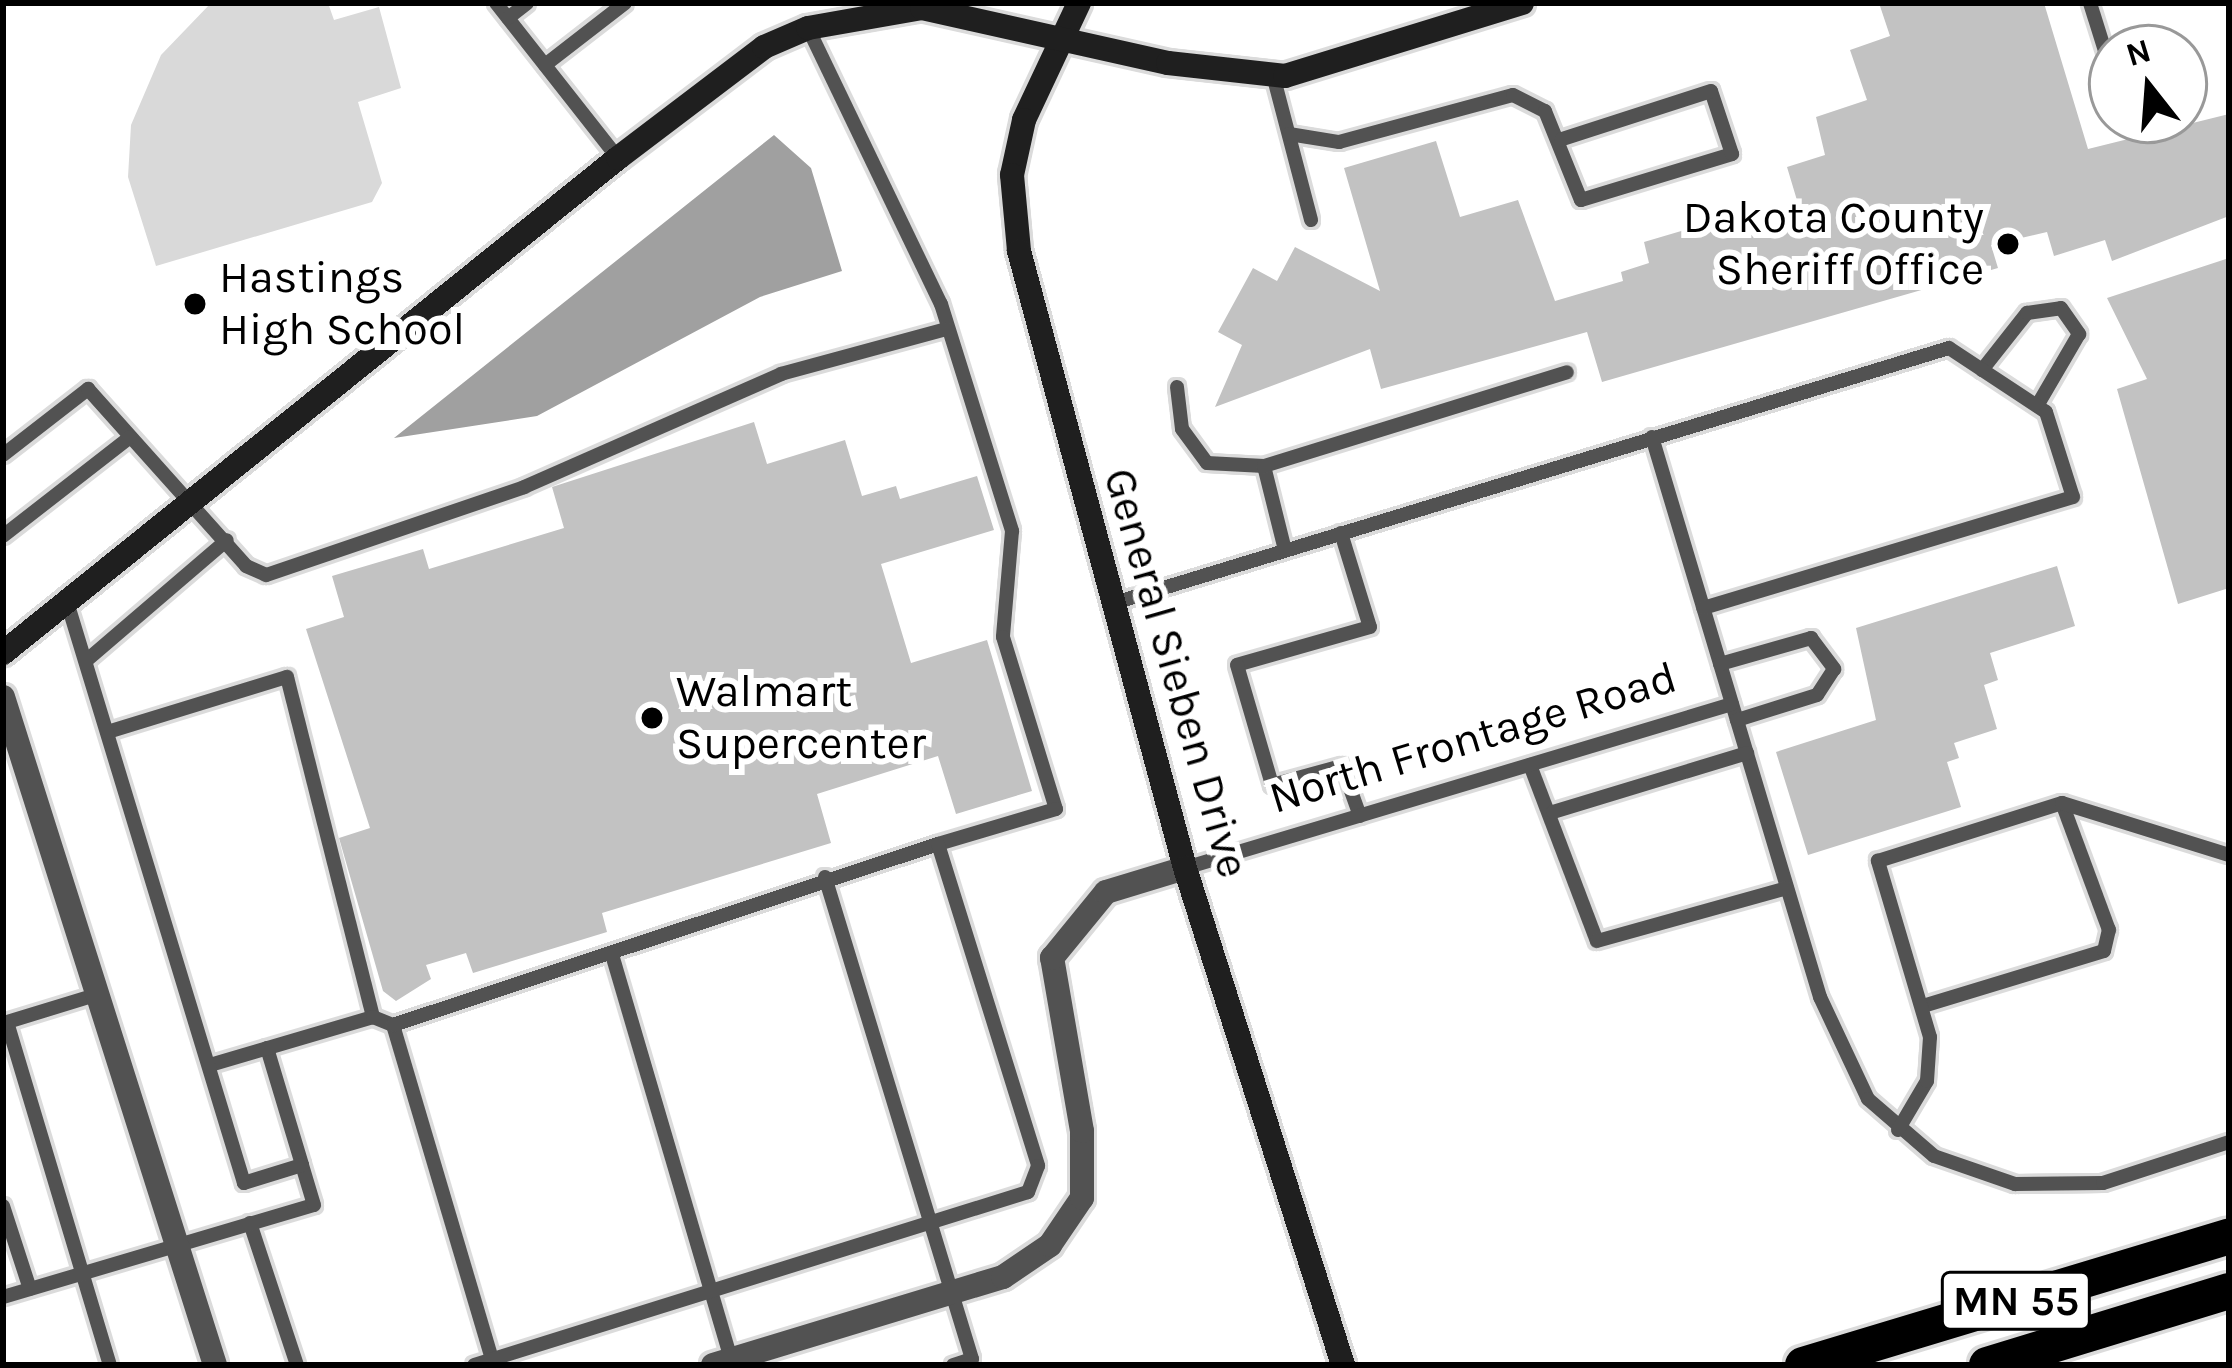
<!DOCTYPE html>
<html>
<head>
<meta charset="utf-8">
<style>
	body { margin:0 }
	#map { position:relative; width:2232px; height:1368px; overflow:hidden; background:#fff; font-family:Karla,sans-serif }
	div>[style] { position:absolute }
	.green>* { inset:0; background:#d9d9d9 }
	.water>* { inset:0; background:#a0a0a0 }
	.building>* { inset:0; background:#c2c2c2 }
	.roads { filter:drop-shadow(3px 0 #dbdbdb) drop-shadow(-3px 0 #dbdbdb) drop-shadow(0 3px #dbdbdb) drop-shadow(0 -3px #dbdbdb) }
	.lane>* { height:14px; margin:-7px; padding:0 7px; transform-origin:7px; border-radius:7px; background:#525252 }
	.street>* { height:24px; margin:-12px; padding:0 12px; transform-origin:12px; border-radius:12px; background:#525252 }
	.secondary>* { height:24px; margin:-12px; padding:0 12px; transform-origin:12px; border-radius:12px; background:#1f1f1f }
	.highway>* { height:36px; margin:-18px; padding:0 18px; transform-origin:18px; border-radius:18px; background:#000 }
	.dots>* { width:33px; height:33px; translate:-50% -50%; box-sizing:border-box; border:6px solid #fff; border-radius:50% }
	span { translate:-50% -50%; white-space:nowrap; text-align:center; line-height:1.15; -webkit-text-stroke:12px #fff; paint-order:stroke }
	.shield-label span { padding:3px 9px; background:#fff; border:3px solid; border-radius:9px; -webkit-text-stroke-width:0 }
	.shield-label { font-size:42px; color:#000; font-weight:700 }
	.poi-label { font-size:45px; color:#000 }
	.right { translate:-100% -50%; text-align:right }
	.left { translate:0 -50%; text-align:left }
	.street-label { font-size:45px; color:#000 }
	.frame { position:absolute; inset:0; border:6px solid #000; pointer-events:none }
	.north { position:absolute; left:2088px; top:24px; width:120px; height:120px; box-sizing:border-box; background:#fff; border:3px solid #999; border-radius:50%; rotate:343deg; font-size:33px; font-weight:700; line-height:48px; text-align:center; color:#000 }
	.north::after { content:''; display:block; margin:auto; width:42px; height:54px; background:#000; clip-path:polygon(50% 0,100% 100%,50% 72%,0 100%) }
</style>
</head>
<body>
<div id="map">
	<div class="green">
		<div style="clip-path:polygon(211px 3px,328px 3px,334px 20px,379px 7px,401px 88px,358px 102px,382px 183px,372px 202px,156px 266px,128px 177px,131px 125px,161px 55px)"></div>
	</div>
	<div class="water">
		<div style="clip-path:polygon(774px 135px,811px 168px,842px 271px,760px 297px,537px 416px,394px 438px)"></div>
	</div>
	<div class="building">
		<div style="clip-path:polygon(1879px 3px,2044px 3px,2088px 149px,2229px 114px,2229px 216px,2112px 261px,2105px 240px,2054px 256px,2047px 232px,1991px 245px,1998px 268px,1602px 382px,1587px 332px,1381px 389px,1370px 349px,1215px 407px,1242px 345px,1218px 332px,1253px 268px,1277px 281px,1295px 247px,1380px 291px,1344px 168px,1436px 141px,1460px 217px,1518px 200px,1555px 301px,1623px 281px,1621px 272px,1649px 263px,1644px 242px,1732px 216px,1738px 236px,1802px 217px,1787px 167px,1825px 155px,1816px 117px,1867px 100px,1850px 50px,1890px 36px)"></div>
		<div style="clip-path:polygon(2229px 258px,2229px 588px,2178px 604px,2117px 389px,2147px 379px,2107px 298px)"></div>
		<div style="clip-path:polygon(754px 422px,767px 464px,845px 440px,862px 496px,896px 486px,900px 499px,977px 476px,994px 530px,881px 564px,911px 663px,987px 640px,1032px 791px,956px 814px,938px 756px,817px 794px,831px 843px,602px 913px,607px 932px,473px 973px,466px 953px,426px 965px,431px 979px,396px 1001px,383px 991px,339px 838px,370px 828px,306px 629px,344px 617px,332px 576px,423px 549px,429px 569px,564px 528px,552px 487px)"></div>
		<div style="clip-path:polygon(2057px 566px,2075px 626px,1990px 653px,1998px 680px,1984px 685px,1997px 729px,1954px 743px,1959px 758px,1947px 762px,1961px 807px,1808px 855px,1776px 752px,1876px 720px,1856px 628px)"></div>
	</div>
	<div class="roads">
		<div class="lane">
			<div style="left:496px;top:3px;width:197px;rotate:51.8deg"></div>
			<div style="left:2090px;top:3px;width:50px;rotate:72.6deg"></div>
			<div style="left:508px;top:18px;width:24px;rotate:-38deg"></div>
			<div style="left:808px;top:28px;width:306px;rotate:64.3deg"></div>
			<div style="left:941px;top:304px;width:238px;rotate:72.6deg"></div>
			<div style="left:1012px;top:531px;width:106px;rotate:94.9deg"></div>
			<div style="left:1003px;top:637px;width:180px;rotate:72.9deg"></div>
			<div style="left:1056px;top:809px;width:123px;rotate:163.5deg"></div>
			<div style="left:545px;top:65px;width:101px;rotate:-37.8deg"></div>
			<div style="left:1273px;top:75px;width:150px;rotate:75.3deg"></div>
			<div style="left:1289px;top:134px;width:51px;rotate:9.1deg"></div>
			<div style="left:1339px;top:142px;width:180px;rotate:-15.1deg"></div>
			<div style="left:1513px;top:95px;width:36px;rotate:27deg"></div>
			<div style="left:1545px;top:111px;width:96px;rotate:68deg"></div>
			<div style="left:1581px;top:200px;width:158px;rotate:-16.9deg"></div>
			<div style="left:1732px;top:154px;width:66px;rotate:-108.4deg"></div>
			<div style="left:1711px;top:91px;width:157px;rotate:162.1deg"></div>
			<div style="left:1982px;top:370px;width:73px;rotate:-51.7deg"></div>
			<div style="left:2027px;top:313px;width:34px;rotate:-8deg"></div>
			<div style="left:2061px;top:308px;width:32px;rotate:55deg"></div>
			<div style="left:2079px;top:334px;width:83px;rotate:120.3deg"></div>
			<div style="left:1177px;top:387px;width:42px;rotate:83.2deg"></div>
			<div style="left:1182px;top:429px;width:42px;rotate:53.7deg"></div>
			<div style="left:1207px;top:463px;width:57px;rotate:3deg"></div>
			<div style="left:1264px;top:466px;width:87px;rotate:76deg"></div>
			<div style="left:1652px;top:437px;width:585px;rotate:73.3deg"></div>
			<div style="left:1820px;top:997px;width:113px;rotate:64.8deg"></div>
			<div style="left:1868px;top:1099px;width:87px;rotate:40.8deg"></div>
			<div style="left:1934px;top:1156px;width:86px;rotate:19.1deg"></div>
			<div style="left:2015px;top:1184px;width:88px;rotate:-0.7deg"></div>
			<div style="left:2103px;top:1183px;width:133px;rotate:-18deg"></div>
			<div style="left:3px;top:455px;width:108px;rotate:-37.8deg"></div>
			<div style="left:88px;top:389px;width:237px;rotate:48.2deg"></div>
			<div style="left:246px;top:566px;width:22px;rotate:24deg"></div>
			<div style="left:266px;top:575px;width:273px;rotate:-18.8deg"></div>
			<div style="left:524px;top:487px;width:281px;rotate:-23.7deg"></div>
			<div style="left:781px;top:374px;width:172px;rotate:-15.2deg"></div>
			<div style="left:1264px;top:466px;width:317px;rotate:-17.2deg"></div>
			<div style="left:1341px;top:533px;width:98px;rotate:72.9deg"></div>
			<div style="left:1370px;top:627px;width:138px;rotate:164.1deg"></div>
			<div style="left:1237px;top:665px;width:125px;rotate:73.7deg"></div>
			<div style="left:1272px;top:785px;width:73px;rotate:-15.2deg"></div>
			<div style="left:1342px;top:766px;width:53px;rotate:70.2deg"></div>
			<div style="left:3px;top:536px;width:160px;rotate:-37.9deg"></div>
			<div style="left:1111px;top:604px;width:876px;rotate:-16.99deg"></div>
			<div style="left:1949px;top:348px;width:116px;rotate:33.4deg"></div>
			<div style="left:2046px;top:412px;width:89px;rotate:72.4deg"></div>
			<div style="left:2073px;top:497px;width:386px;rotate:163.3deg"></div>
			<div style="left:87px;top:660px;width:184px;rotate:-40.6deg"></div>
			<div style="left:1720px;top:664px;width:95px;rotate:-15.9deg"></div>
			<div style="left:1811px;top:638px;width:39px;rotate:53deg"></div>
			<div style="left:1834px;top:669px;width:31px;rotate:123deg"></div>
			<div style="left:1817px;top:695px;width:84px;rotate:162.6deg"></div>
			<div style="left:111px;top:731px;width:184px;rotate:-17.1deg"></div>
			<div style="left:287px;top:677px;width:351px;rotate:75.8deg"></div>
			<div style="left:1530px;top:765px;width:188px;rotate:69.2deg"></div>
			<div style="left:1597px;top:941px;width:197px;rotate:-15.6deg"></div>
			<div style="left:1553px;top:812px;width:203px;rotate:-16.9deg"></div>
			<div style="left:1185px;top:868px;width:571px;rotate:-16.69deg"></div>
			<div style="left:825px;top:877px;width:504px;rotate:73.04deg"></div>
			<div style="left:972px;top:1359px;width:20px;rotate:162deg"></div>
			<div style="left:613px;top:958px;width:419px;rotate:73.6deg"></div>
			<div style="left:1923px;top:1006px;width:189px;rotate:-16.9deg"></div>
			<div style="left:2104px;top:951px;width:22px;rotate:-77deg"></div>
			<div style="left:2109px;top:930px;width:135px;rotate:-110.3deg"></div>
			<div style="left:7px;top:1022px;width:358px;rotate:73.3deg"></div>
			<div style="left:4px;top:1023px;width:102px;rotate:-17deg"></div>
			<div style="left:393px;top:1025px;width:355px;rotate:73.5deg"></div>
			<div style="left:267px;top:1048px;width:122px;rotate:73.3deg"></div>
			<div style="left:210px;top:1065px;width:170px;rotate:-16.4deg"></div>
			<div style="left:373px;top:1017px;width:22px;rotate:22deg"></div>
			<div style="left:393px;top:1025px;width:574px;rotate:-18.37deg"></div>
			<div style="left:938px;top:844px;width:337px;rotate:72.7deg"></div>
			<div style="left:1038px;top:1166px;width:28px;rotate:111deg"></div>
			<div style="left:1028px;top:1192px;width:580px;rotate:162.66deg"></div>
			<div style="left:1898px;top:1130px;width:57px;rotate:-59.4deg"></div>
			<div style="left:1927px;top:1081px;width:44px;rotate:-86.1deg"></div>
			<div style="left:1930px;top:1037px;width:184px;rotate:-106.5deg"></div>
			<div style="left:1878px;top:861px;width:193px;rotate:-17.5deg"></div>
			<div style="left:2062px;top:803px;width:175px;rotate:17.3deg"></div>
			<div style="left:3px;top:1206px;width:87px;rotate:72deg"></div>
			<div style="left:250px;top:1223px;width:150px;rotate:71.7deg"></div>
			<div style="left:3px;top:1297px;width:324px;rotate:-16.5deg"></div>
			<div style="left:314px;top:1205px;width:42px;rotate:-106.7deg"></div>
			<div style="left:302px;top:1165px;width:61px;rotate:162.8deg"></div>
			<div style="left:244px;top:1183px;width:607px;rotate:-106.94deg"></div>
		</div>
		<div class="street">
			<div style="left:3px;top:697px;width:701px;rotate:72.39deg"></div>
			<div style="left:713px;top:1365px;width:303px;rotate:-16.9deg"></div>
			<div style="left:1003px;top:1277px;width:57px;rotate:-34.2deg"></div>
			<div style="left:1050px;top:1245px;width:57px;rotate:-55.8deg"></div>
			<div style="left:1082px;top:1198px;width:67px;rotate:-90deg"></div>
			<div style="left:1082px;top:1131px;width:176px;rotate:-99.8deg"></div>
			<div style="left:1052px;top:958px;width:85px;rotate:-50.7deg"></div>
			<div style="left:1106px;top:892px;width:83px;rotate:-16.9deg"></div>
		</div>
		<div class="secondary">
			<div style="left:1079px;top:3px;width:129px;rotate:115.2deg"></div>
			<div style="left:1024px;top:120px;width:56px;rotate:102.3deg"></div>
			<div style="left:1012px;top:175px;width:76px;rotate:84.7deg"></div>
			<div style="left:1019px;top:251px;width:639px;rotate:74.94deg"></div>
			<div style="left:1185px;top:868px;width:522px;rotate:72.36deg"></div>
			<div style="left:3px;top:653px;width:789px;rotate:-38.83deg"></div>
			<div style="left:618px;top:158px;width:183px;rotate:-37.2deg"></div>
			<div style="left:764px;top:47px;width:48px;rotate:-23.4deg"></div>
			<div style="left:808px;top:28px;width:116px;rotate:-10deg"></div>
			<div style="left:922px;top:8px;width:252px;rotate:12.6deg"></div>
			<div style="left:1168px;top:63px;width:118px;rotate:6.3deg"></div>
			<div style="left:1285px;top:76px;width:248px;rotate:-17.1deg"></div>
		</div>
		<div class="highway">
			<div style="left:1803px;top:1365px;width:445px;rotate:-16.8deg"></div>
			<div style="left:1987px;top:1365px;width:253px;rotate:-17deg"></div>
		</div>
	</div>
	<div class="dots">
		<div style="left:2008px;top:244px;background:#000"></div>
		<div style="left:195px;top:304px;background:#000"></div>
		<div style="left:652px;top:718px;background:#000"></div>
	</div>
	<div class="shield-label">
		<span style="left:2016px;top:1301px">MN 55</span>
	</div>
	<div class="poi-label">
		<span class="right" style="left:1984px;top:244px">Dakota County<br>Sheriff Office</span>
		<span class="left" style="left:219px;top:304px">Hastings<br>High School</span>
		<span class="left" style="left:676px;top:718px">Walmart<br>Supercenter</span>
	</div>
	<div class="street-label">
		<span style="left:1176px;top:673px;rotate:74deg">General Sieben Drive</span>
		<span style="left:1473px;top:738px;rotate:-17deg">North Frontage Road</span>
	</div>
	<div class="frame"></div>
	<div class="north">N</div>
</div>
</body>
</html>
